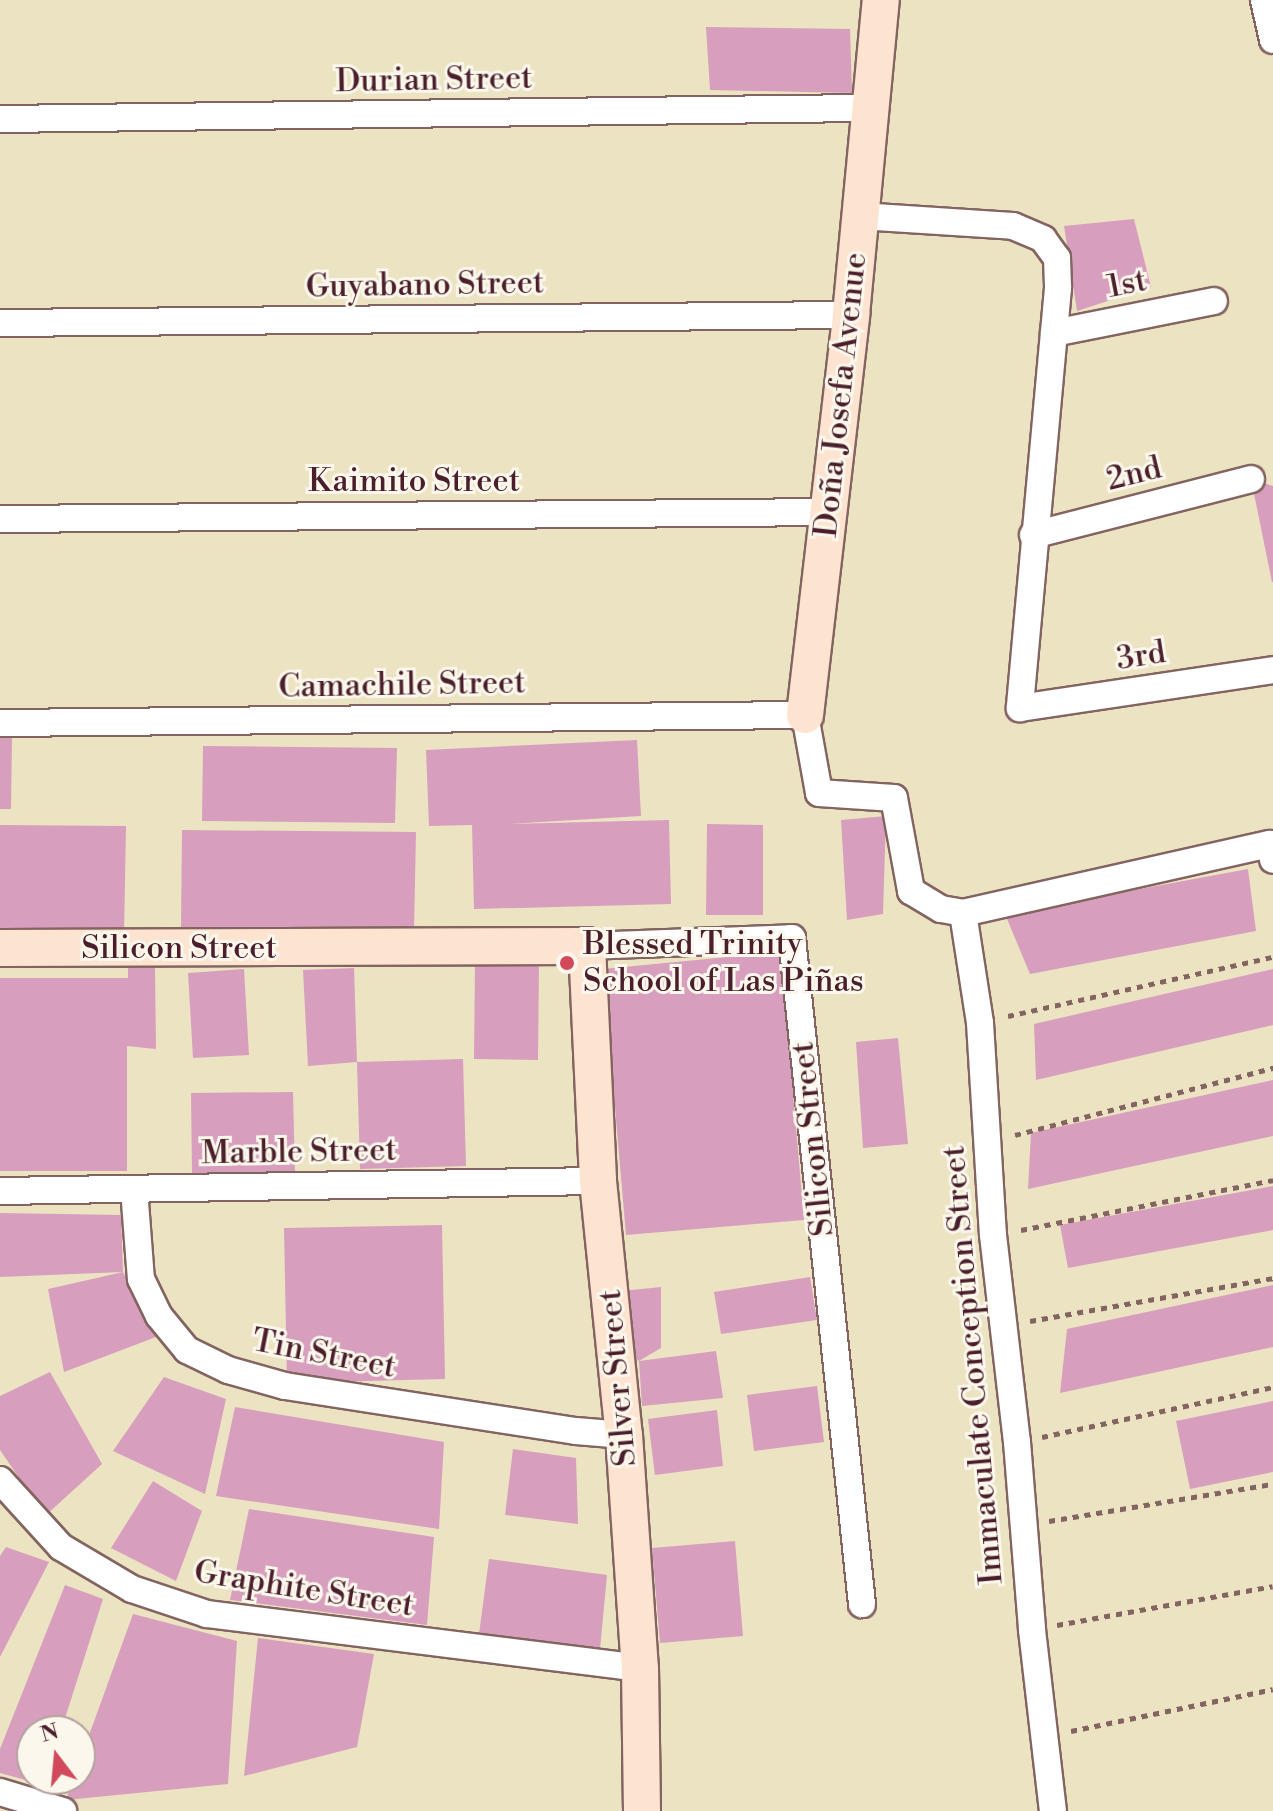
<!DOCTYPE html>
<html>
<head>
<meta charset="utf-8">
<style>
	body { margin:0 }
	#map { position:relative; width:1273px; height:1811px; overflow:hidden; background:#ece3c3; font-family:"Libre Bodoni",serif }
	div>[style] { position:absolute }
	.building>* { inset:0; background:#d79fbd }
	.path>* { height:5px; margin-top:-2.5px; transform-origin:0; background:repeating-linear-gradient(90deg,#836460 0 6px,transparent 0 12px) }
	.roads { filter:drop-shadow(2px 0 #836460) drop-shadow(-2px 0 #836460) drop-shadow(0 2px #836460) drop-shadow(0 -2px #836460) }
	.street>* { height:26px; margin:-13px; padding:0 13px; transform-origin:13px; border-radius:13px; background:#fff }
	.secondary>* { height:36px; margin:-18px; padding:0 18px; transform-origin:18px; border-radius:18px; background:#fde4d0 }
	.dots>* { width:22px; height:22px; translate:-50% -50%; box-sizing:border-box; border:4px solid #fbf7ec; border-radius:50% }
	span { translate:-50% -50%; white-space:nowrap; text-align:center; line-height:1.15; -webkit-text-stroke:6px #fbf7ec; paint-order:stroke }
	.street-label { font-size:32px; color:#4a1f2b }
	.poi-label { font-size:32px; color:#4a1f2b }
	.left { translate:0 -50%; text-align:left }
	.north { position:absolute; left:16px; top:1715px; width:80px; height:80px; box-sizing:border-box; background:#fbf7ec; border:2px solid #b4a19f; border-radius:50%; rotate:344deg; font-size:22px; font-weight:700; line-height:32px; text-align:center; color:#4a1f2b }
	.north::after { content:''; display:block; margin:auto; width:28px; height:36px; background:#d1495b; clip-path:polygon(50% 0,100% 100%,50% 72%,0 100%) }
</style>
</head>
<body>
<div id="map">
	<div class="building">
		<div style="clip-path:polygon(706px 27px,850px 29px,852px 93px,710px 90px)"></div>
		<div style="clip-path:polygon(1134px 219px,1151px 287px,1077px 311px,1064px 226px)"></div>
		<div style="clip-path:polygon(1251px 479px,1273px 486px,1273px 582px,1272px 582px)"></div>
		<div style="clip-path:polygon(0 738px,12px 738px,11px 809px,0 809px)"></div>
		<div style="clip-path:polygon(637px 740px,641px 816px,506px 824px,669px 820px,671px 904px,474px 909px,472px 825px,429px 826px,426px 750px)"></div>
		<div style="clip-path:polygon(203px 746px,397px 748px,395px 823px,202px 821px)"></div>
		<div style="clip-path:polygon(886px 816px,883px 914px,847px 920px,841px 820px)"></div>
		<div style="clip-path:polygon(707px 824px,763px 825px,763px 915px,706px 915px)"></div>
		<div style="clip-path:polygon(0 825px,126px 826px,124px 935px,0 934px)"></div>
		<div style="clip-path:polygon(182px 830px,416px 832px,414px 930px,181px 927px)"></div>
		<div style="clip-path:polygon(1248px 869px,1256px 931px,1030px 974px,1005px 914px)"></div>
		<div style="clip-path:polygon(781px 952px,804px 1220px,626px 1235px,603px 969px)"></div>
		<div style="clip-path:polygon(475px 961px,539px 962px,538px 1060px,474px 1059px)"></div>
		<div style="clip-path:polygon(128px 968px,155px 968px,156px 1049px,127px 1046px,127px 1171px,0 1171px,0 978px,128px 978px)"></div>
		<div style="clip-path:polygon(354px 968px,357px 1062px,308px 1066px,303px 970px)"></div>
		<div style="clip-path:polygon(244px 969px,249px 1055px,193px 1058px,188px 973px)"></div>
		<div style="clip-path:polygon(1273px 969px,1273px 1025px,1036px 1080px,1034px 1024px)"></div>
		<div style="clip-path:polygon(898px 1038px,908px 1144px,863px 1148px,856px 1042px)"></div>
		<div style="clip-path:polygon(463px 1059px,466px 1166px,360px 1169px,357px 1062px)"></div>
		<div style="clip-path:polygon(1273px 1080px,1273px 1136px,1028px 1189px,1031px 1133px)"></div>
		<div style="clip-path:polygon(293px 1092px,295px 1172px,192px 1173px,191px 1093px)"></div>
		<div style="clip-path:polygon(1273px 1186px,1273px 1230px,1068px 1268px,1060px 1225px)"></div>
		<div style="clip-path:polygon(0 1213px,121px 1215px,123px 1272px,156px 1337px,64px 1372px,48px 1289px,123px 1272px,0 1277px)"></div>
		<div style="clip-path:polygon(442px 1225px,445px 1379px,287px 1383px,284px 1228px)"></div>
		<div style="clip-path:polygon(810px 1277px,817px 1320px,721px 1334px,714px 1292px)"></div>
		<div style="clip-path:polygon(1273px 1285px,1273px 1347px,1060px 1393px,1067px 1329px)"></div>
		<div style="clip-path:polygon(661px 1287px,661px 1348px,639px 1361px,716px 1351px,723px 1398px,642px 1406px,639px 1361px,629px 1352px,622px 1291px)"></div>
		<div style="clip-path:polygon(50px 1372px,102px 1464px,45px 1516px,0 1450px,0 1396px)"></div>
		<div style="clip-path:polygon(164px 1377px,226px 1399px,205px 1494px,113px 1451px)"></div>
		<div style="clip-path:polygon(817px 1386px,824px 1442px,754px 1451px,747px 1395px)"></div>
		<div style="clip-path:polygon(1273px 1401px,1273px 1472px,1190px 1489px,1176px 1421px)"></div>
		<div style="clip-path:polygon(235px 1407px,444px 1442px,439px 1529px,216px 1496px)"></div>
		<div style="clip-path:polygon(717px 1410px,723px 1466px,655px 1475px,648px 1419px)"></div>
		<div style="clip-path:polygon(513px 1449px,576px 1458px,578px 1524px,505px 1515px)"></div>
		<div style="clip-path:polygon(153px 1481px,202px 1511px,176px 1581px,111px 1548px)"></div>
		<div style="clip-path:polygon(249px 1509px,434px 1537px,427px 1625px,230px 1600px)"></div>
		<div style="clip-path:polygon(735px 1541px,743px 1636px,660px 1643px,652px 1548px)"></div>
		<div style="clip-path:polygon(6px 1547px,49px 1562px,0 1657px,0 1556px)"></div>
		<div style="clip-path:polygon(489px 1559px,607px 1575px,600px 1649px,479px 1634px)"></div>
		<div style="clip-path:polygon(65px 1585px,103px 1599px,61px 1731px,32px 1731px,32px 1779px,46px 1779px,44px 1785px,0 1773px,0 1749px)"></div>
		<div style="clip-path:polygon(133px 1614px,237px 1641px,228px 1784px,66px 1800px,73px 1779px,80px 1779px,80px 1760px)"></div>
		<div style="clip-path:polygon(258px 1638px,374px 1654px,357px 1747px,244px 1776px)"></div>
	</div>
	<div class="path">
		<div style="left:1008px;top:1016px;width:271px;rotate:-12.6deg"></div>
		<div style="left:1015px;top:1135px;width:267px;rotate:-14.6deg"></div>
		<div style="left:1021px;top:1230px;width:257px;rotate:-11.2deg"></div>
		<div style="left:1030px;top:1321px;width:247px;rotate:-10deg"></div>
		<div style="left:1042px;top:1437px;width:236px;rotate:-12.2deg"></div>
		<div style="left:1049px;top:1521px;width:227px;rotate:-9.4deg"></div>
		<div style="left:1057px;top:1625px;width:219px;rotate:-10.2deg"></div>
		<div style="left:1071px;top:1731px;width:206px;rotate:-11.7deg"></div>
	</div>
	<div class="roads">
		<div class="street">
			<div style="left:1264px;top:0;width:41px;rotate:77.3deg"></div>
			<div style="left:0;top:119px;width:869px;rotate:-0.73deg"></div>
			<div style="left:860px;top:216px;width:153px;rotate:3.7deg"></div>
			<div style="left:1013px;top:226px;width:33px;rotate:23deg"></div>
			<div style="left:1043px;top:239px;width:24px;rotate:54deg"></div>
			<div style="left:1057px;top:258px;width:30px;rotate:88deg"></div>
			<div style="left:1058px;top:288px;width:422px;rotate:95.2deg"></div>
			<div style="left:1020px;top:708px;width:256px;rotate:-8.5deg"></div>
			<div style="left:0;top:323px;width:851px;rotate:-0.54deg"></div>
			<div style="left:1054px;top:333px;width:163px;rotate:-11.3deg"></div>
			<div style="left:0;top:519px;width:829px;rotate:-0.48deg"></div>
			<div style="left:1033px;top:535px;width:225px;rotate:-14.4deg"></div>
			<div style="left:0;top:723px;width:805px;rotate:-0.57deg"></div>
			<div style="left:805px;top:715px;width:79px;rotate:79.8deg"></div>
			<div style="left:819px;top:793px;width:75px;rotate:3.8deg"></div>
			<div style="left:894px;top:798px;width:95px;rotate:79.6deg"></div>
			<div style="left:911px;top:891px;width:35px;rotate:31deg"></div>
			<div style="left:941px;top:909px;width:22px;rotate:10deg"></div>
			<div style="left:963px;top:913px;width:315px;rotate:-12.7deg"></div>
			<div style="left:1270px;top:844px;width:16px;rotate:79deg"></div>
			<div style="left:963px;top:913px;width:111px;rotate:81.2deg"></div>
			<div style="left:980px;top:1023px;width:212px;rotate:86.5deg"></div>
			<div style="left:993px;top:1235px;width:208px;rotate:83.4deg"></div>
			<div style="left:1017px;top:1442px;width:189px;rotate:85.4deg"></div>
			<div style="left:1032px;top:1630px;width:182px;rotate:83.4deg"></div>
			<div style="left:587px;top:946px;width:205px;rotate:-2.2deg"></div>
			<div style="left:792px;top:938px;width:670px;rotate:84deg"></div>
			<div style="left:134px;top:1189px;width:90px;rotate:85.6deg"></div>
			<div style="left:141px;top:1279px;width:41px;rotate:64.1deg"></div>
			<div style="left:159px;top:1316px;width:44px;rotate:50.5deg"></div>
			<div style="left:187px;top:1350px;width:46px;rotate:26deg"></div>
			<div style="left:228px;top:1370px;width:59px;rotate:15.7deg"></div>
			<div style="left:285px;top:1386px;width:294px;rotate:8.8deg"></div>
			<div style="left:576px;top:1431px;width:48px;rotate:4.8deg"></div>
			<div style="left:0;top:1191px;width:598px;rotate:-0.96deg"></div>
			<div style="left:0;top:1480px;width:91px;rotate:47.7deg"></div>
			<div style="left:61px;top:1547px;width:82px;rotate:30.6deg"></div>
			<div style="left:132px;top:1589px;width:79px;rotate:18.4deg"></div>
			<div style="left:207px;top:1614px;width:436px;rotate:7.1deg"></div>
			<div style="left:0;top:1792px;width:66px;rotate:16.8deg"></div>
		</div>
		<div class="secondary">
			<div style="left:805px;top:715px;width:403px;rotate:-83.4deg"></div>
			<div style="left:851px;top:315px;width:316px;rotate:-84.6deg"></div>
			<div style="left:0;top:948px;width:587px;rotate:-0.2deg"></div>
			<div style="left:587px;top:946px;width:235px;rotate:87.3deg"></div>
			<div style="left:598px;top:1181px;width:255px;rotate:84.2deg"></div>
			<div style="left:624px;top:1435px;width:234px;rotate:86.1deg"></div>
			<div style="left:640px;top:1668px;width:143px;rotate:89.2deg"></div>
		</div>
	</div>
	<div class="dots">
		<div style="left:567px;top:963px;background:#d1495b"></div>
	</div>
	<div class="street-label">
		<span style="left:434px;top:80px;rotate:-1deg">Durian Street</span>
		<span style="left:1127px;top:284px;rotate:-11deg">1st</span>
		<span style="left:425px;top:285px;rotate:-1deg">Guyabano Street</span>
		<span style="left:841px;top:395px;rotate:-84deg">Doña Josefa Avenue</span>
		<span style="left:1134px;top:474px;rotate:-14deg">2nd</span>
		<span style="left:414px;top:481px">Kaimito Street</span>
		<span style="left:1141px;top:656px;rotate:-9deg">3rd</span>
		<span style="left:402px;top:685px;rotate:-1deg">Camachile Street</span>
		<span style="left:179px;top:948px">Silicon Street</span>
		<span style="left:813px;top:1139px;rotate:-96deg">Silicon Street</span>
		<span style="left:299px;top:1152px;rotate:-1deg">Marble Street</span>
		<span style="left:324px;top:1354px;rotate:11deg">Tin Street</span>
		<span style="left:973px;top:1365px;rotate:-95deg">Immaculate Conception Street</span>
		<span style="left:618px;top:1378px;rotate:-95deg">Silver Street</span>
		<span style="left:304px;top:1589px;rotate:9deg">Graphite Street</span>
	</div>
	<div class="poi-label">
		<span class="left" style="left:583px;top:963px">Blessed Trinity<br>School of Las Piñas</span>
	</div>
	<div class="north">N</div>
</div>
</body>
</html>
